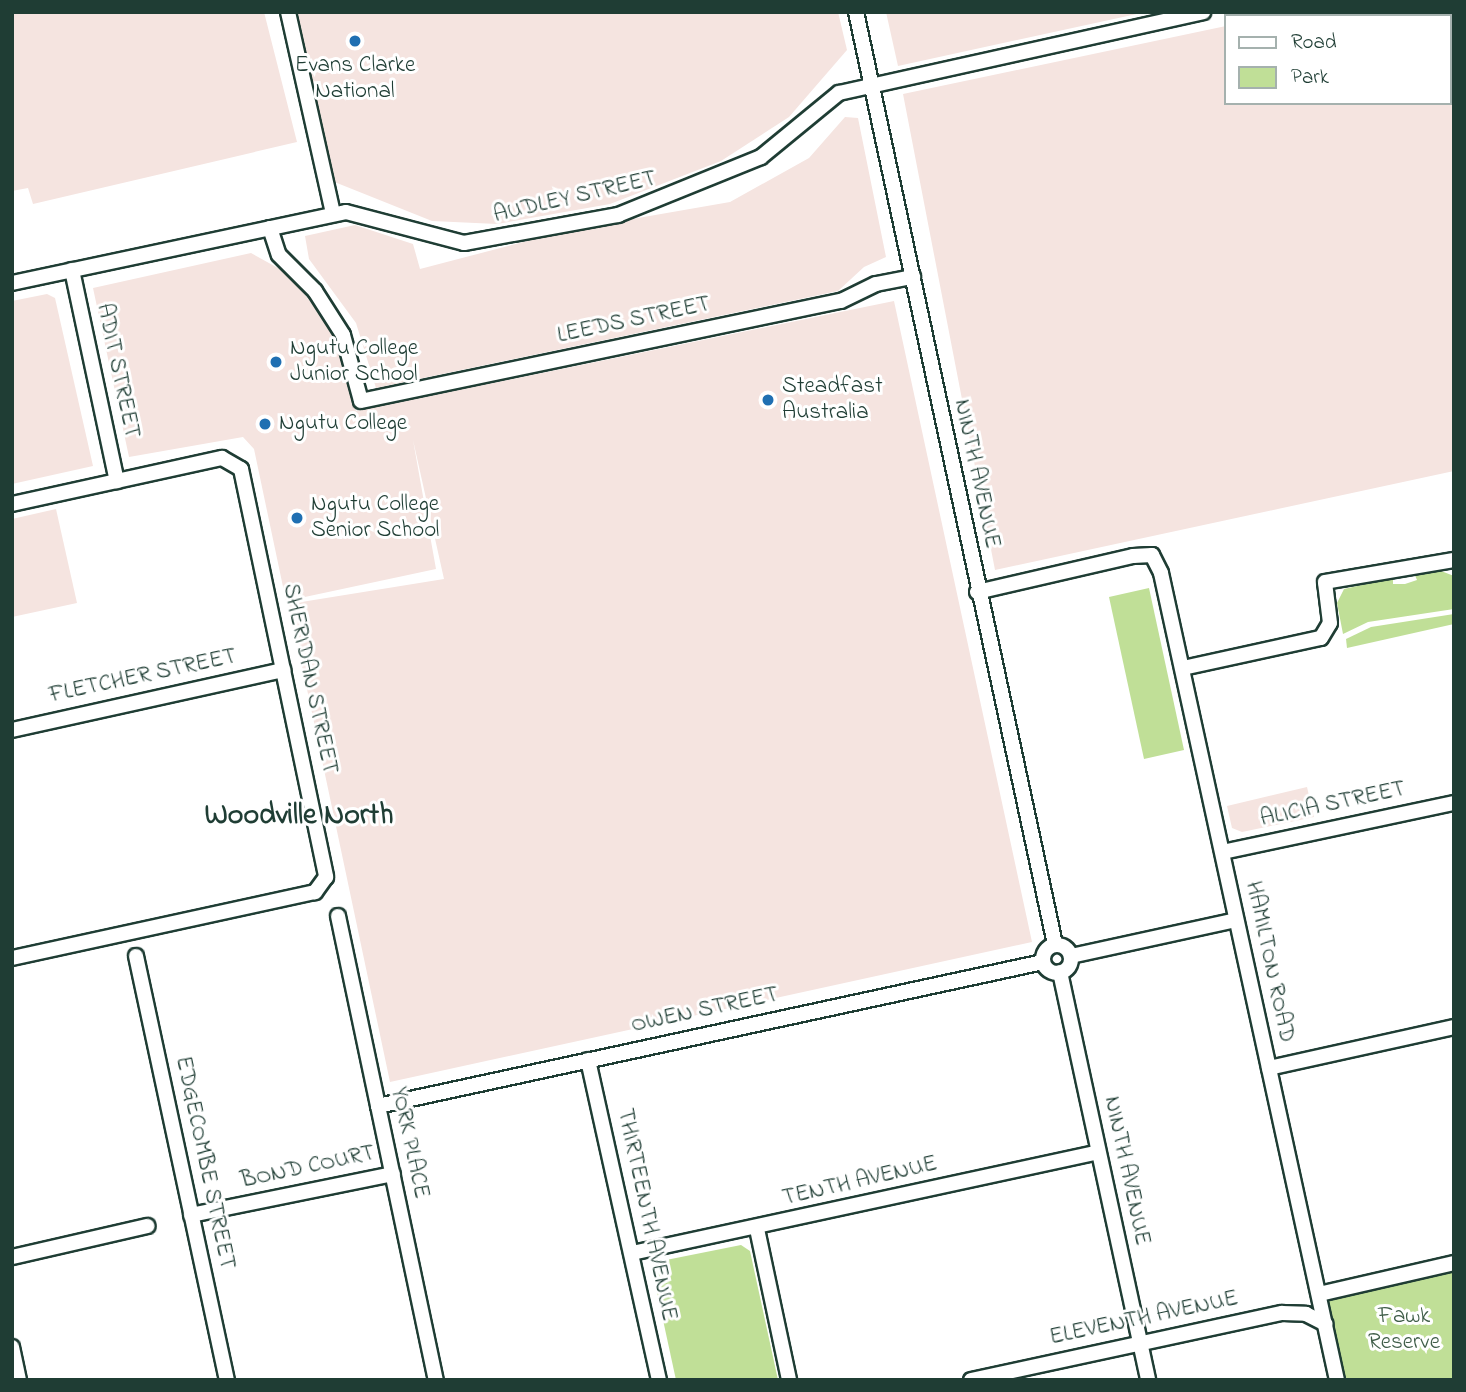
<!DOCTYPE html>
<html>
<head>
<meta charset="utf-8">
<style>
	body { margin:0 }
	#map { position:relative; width:1466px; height:1392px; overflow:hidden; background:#fff; font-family:"Indie Flower",sans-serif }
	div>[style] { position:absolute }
	.built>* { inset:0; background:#f5e4e0 }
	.green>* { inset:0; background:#c0df97 }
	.roads { filter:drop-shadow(2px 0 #1f3d34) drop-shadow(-2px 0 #1f3d34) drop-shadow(0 2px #1f3d34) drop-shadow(0 -2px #1f3d34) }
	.minor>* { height:14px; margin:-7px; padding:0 7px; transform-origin:7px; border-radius:7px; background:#fff }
	.minor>.ring { margin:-7px; padding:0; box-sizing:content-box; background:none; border:14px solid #fff; border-radius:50% }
	.dots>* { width:19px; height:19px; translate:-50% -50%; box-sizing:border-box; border:4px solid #fff; border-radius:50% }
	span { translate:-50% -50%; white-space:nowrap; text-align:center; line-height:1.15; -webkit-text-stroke:6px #fff; paint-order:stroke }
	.poi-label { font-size:23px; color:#1f3d34 }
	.left { translate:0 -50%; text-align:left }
	.street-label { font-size:23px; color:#1f3d34 }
	.park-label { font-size:23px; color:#3f5d48 }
	.district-label { font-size:30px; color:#1f3d34; font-weight:700 }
	.frame { position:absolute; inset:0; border:14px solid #1f3d34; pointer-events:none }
	.legend { position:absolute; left:1224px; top:14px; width:228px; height:91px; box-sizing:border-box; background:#fff; border:2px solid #a5b1ae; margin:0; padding:9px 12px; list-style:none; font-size:21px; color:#1f3d34 }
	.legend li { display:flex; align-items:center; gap:14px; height:35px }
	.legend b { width:35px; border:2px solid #a5b1ae }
</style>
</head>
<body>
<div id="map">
	<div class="built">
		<div style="clip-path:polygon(12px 12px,264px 12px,297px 142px,33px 204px,28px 188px,12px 191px)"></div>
		<div style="clip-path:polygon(294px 12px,838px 12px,847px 50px,789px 117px,721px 161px,610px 204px,497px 224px,432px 221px,332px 181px)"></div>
		<div style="clip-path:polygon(886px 12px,1146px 12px,898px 66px)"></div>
		<div style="clip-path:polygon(1294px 12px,1419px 12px,1424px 16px,1277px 16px)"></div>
		<div style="clip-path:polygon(1226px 26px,1226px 103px,1450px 103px,1454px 38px,1454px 471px,995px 570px,903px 94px)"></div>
		<div style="clip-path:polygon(845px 117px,858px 118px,886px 257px,864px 267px,838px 291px,376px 388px,356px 323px,309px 259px,305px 236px,355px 225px,413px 244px,420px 269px,569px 230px,730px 202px,809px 158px)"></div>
		<div style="clip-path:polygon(251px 253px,287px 273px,328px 323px,343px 352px,356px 411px,894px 301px,1032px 942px,390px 1082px,289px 604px,444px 579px,413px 440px,436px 569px,286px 601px,254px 449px,243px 437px,129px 457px,93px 288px)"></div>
		<div style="clip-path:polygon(47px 294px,55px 298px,93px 466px,12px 484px,12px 301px)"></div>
		<div style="clip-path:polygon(56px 509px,77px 603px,12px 617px,12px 519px)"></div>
		<div style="clip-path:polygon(1307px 787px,1314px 817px,1242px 832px,1232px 828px,1227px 806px)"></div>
	</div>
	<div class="green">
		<div style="clip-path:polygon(1436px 569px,1454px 576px,1454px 609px,1368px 622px,1343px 634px,1337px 603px,1344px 589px,1393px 578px,1393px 584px,1405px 584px,1417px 580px,1414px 573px)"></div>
		<div style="clip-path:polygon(1149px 588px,1184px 750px,1144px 759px,1109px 597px)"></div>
		<div style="clip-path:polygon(1454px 614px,1454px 624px,1347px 648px,1346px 639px,1371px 627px)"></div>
		<div style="clip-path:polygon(741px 1245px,750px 1251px,778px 1380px,676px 1380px,652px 1269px,656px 1262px)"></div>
		<div style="clip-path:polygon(1454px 1270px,1454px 1380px,1344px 1380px,1326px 1298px)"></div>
	</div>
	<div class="roads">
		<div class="minor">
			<div style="left:288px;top:12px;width:207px;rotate:77.4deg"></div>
			<div style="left:856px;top:12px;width:953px;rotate:77.95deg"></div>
			<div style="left:1453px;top:12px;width:1px;rotate:45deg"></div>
			<div style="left:270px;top:228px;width:28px;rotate:72deg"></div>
			<div style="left:279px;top:255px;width:51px;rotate:45deg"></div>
			<div style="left:315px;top:291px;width:52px;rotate:57.5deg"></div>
			<div style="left:343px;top:335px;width:68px;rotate:74.7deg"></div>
			<div style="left:361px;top:401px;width:490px;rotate:-11.8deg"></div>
			<div style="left:841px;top:301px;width:39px;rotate:-26deg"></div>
			<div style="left:876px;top:284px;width:38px;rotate:-11deg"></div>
			<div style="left:72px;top:270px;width:216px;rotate:78deg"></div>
			<div style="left:12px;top:283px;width:341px;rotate:-12deg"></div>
			<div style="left:346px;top:212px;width:122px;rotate:14.7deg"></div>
			<div style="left:464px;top:243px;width:157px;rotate:-10.3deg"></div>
			<div style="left:618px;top:215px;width:154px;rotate:-22.1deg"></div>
			<div style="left:761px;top:157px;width:101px;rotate:-39.4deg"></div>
			<div style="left:839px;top:93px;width:373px;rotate:-12.5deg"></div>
			<div style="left:12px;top:504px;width:215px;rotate:-12.4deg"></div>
			<div style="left:222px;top:458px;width:22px;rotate:30deg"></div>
			<div style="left:241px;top:469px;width:417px;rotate:78.2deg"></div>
			<div style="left:326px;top:877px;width:19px;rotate:126deg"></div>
			<div style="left:315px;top:892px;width:310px;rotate:167.7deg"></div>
			<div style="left:977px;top:592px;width:160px;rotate:-13deg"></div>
			<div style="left:1133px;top:556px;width:19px;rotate:-3deg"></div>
			<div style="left:1152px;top:555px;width:20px;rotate:63deg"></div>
			<div style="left:1161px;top:573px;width:826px;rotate:77.7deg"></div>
			<div style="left:1183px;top:668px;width:141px;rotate:-12.3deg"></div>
			<div style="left:1321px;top:638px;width:17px;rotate:-59deg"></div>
			<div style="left:1330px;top:623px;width:41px;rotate:-97deg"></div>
			<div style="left:1325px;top:582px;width:131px;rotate:-9.7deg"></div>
			<div style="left:12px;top:730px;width:278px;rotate:-12.5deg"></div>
			<div style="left:1223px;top:852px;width:236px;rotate:-12deg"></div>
			<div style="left:338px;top:916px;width:474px;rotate:78.1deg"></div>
			<div class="ring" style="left:1043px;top:945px;width:14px;height:14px"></div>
			<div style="left:136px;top:956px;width:434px;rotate:77.9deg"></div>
			<div style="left:1071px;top:956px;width:169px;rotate:-12.3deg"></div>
			<div style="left:1060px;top:972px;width:417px;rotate:77.8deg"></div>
			<div style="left:588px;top:1060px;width:328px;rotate:77.5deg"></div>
			<div style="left:1269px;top:1068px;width:189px;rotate:-12.5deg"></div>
			<div style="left:378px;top:1106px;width:680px;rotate:-12.22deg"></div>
			<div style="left:191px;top:1215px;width:206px;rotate:-11.5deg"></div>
			<div style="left:757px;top:1229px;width:154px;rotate:78deg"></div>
			<div style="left:632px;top:1253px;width:477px;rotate:-12.2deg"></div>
			<div style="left:12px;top:1257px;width:139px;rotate:-12.9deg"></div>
			<div style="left:1319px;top:1294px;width:139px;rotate:-12.9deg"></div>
			<div style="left:12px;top:1347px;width:34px;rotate:78deg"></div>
			<div style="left:971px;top:1380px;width:318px;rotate:-12.2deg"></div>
			<div style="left:1282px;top:1313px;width:24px;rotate:2deg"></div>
			<div style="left:1306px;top:1314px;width:22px;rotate:27deg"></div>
		</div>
	</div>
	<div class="dots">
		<div style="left:355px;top:41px;background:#1f6fb2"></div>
		<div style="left:276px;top:362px;background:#1f6fb2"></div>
		<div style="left:768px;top:400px;background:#1f6fb2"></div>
		<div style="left:265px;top:424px;background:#1f6fb2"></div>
		<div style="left:297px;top:518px;background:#1f6fb2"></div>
	</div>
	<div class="poi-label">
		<span style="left:355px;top:79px">Evans Clarke<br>National</span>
		<span class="left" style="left:290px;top:362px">Ngutu College<br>Junior School</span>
		<span class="left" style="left:782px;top:400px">Steadfast<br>Australia</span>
		<span class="left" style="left:279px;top:424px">Ngutu College</span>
		<span class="left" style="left:311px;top:518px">Ngutu College<br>Senior School</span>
	</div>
	<div class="street-label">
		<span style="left:575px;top:198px;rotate:-13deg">AUDLEY STREET</span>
		<span style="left:634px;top:321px;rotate:-12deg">LEEDS STREET</span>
		<span style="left:117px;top:371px;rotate:78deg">ADIT STREET</span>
		<span style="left:976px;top:474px;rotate:78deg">NINTH AVENUE</span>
		<span style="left:143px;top:677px;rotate:-12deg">FLETCHER STREET</span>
		<span style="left:309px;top:679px;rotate:78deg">SHERIDAN STREET</span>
		<span style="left:1333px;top:805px;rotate:-12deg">ALICIA STREET</span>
		<span style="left:1269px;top:962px;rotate:78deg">HAMILTON ROAD</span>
		<span style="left:705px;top:1011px;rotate:-12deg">OWEN STREET</span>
		<span style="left:409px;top:1143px;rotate:78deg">YORK PLACE</span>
		<span style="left:204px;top:1163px;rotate:78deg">EDGECOMBE STREET</span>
		<span style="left:308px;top:1168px;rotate:-12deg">BOND COURT</span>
		<span style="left:1126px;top:1171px;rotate:78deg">NINTH AVENUE</span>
		<span style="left:860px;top:1182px;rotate:-13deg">TENTH AVENUE</span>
		<span style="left:646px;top:1215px;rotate:78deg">THIRTEENTH AVENUE</span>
		<span style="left:1144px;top:1319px;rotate:-12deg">ELEVENTH AVENUE</span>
	</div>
	<div class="park-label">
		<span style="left:1404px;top:1330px">Fawk<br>Reserve</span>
	</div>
	<div class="district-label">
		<span style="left:299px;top:816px">Woodville North</span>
	</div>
	<div class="frame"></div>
	<ul class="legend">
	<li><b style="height:9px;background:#fff"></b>Road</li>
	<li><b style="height:19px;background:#c0df97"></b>Park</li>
	</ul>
</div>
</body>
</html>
